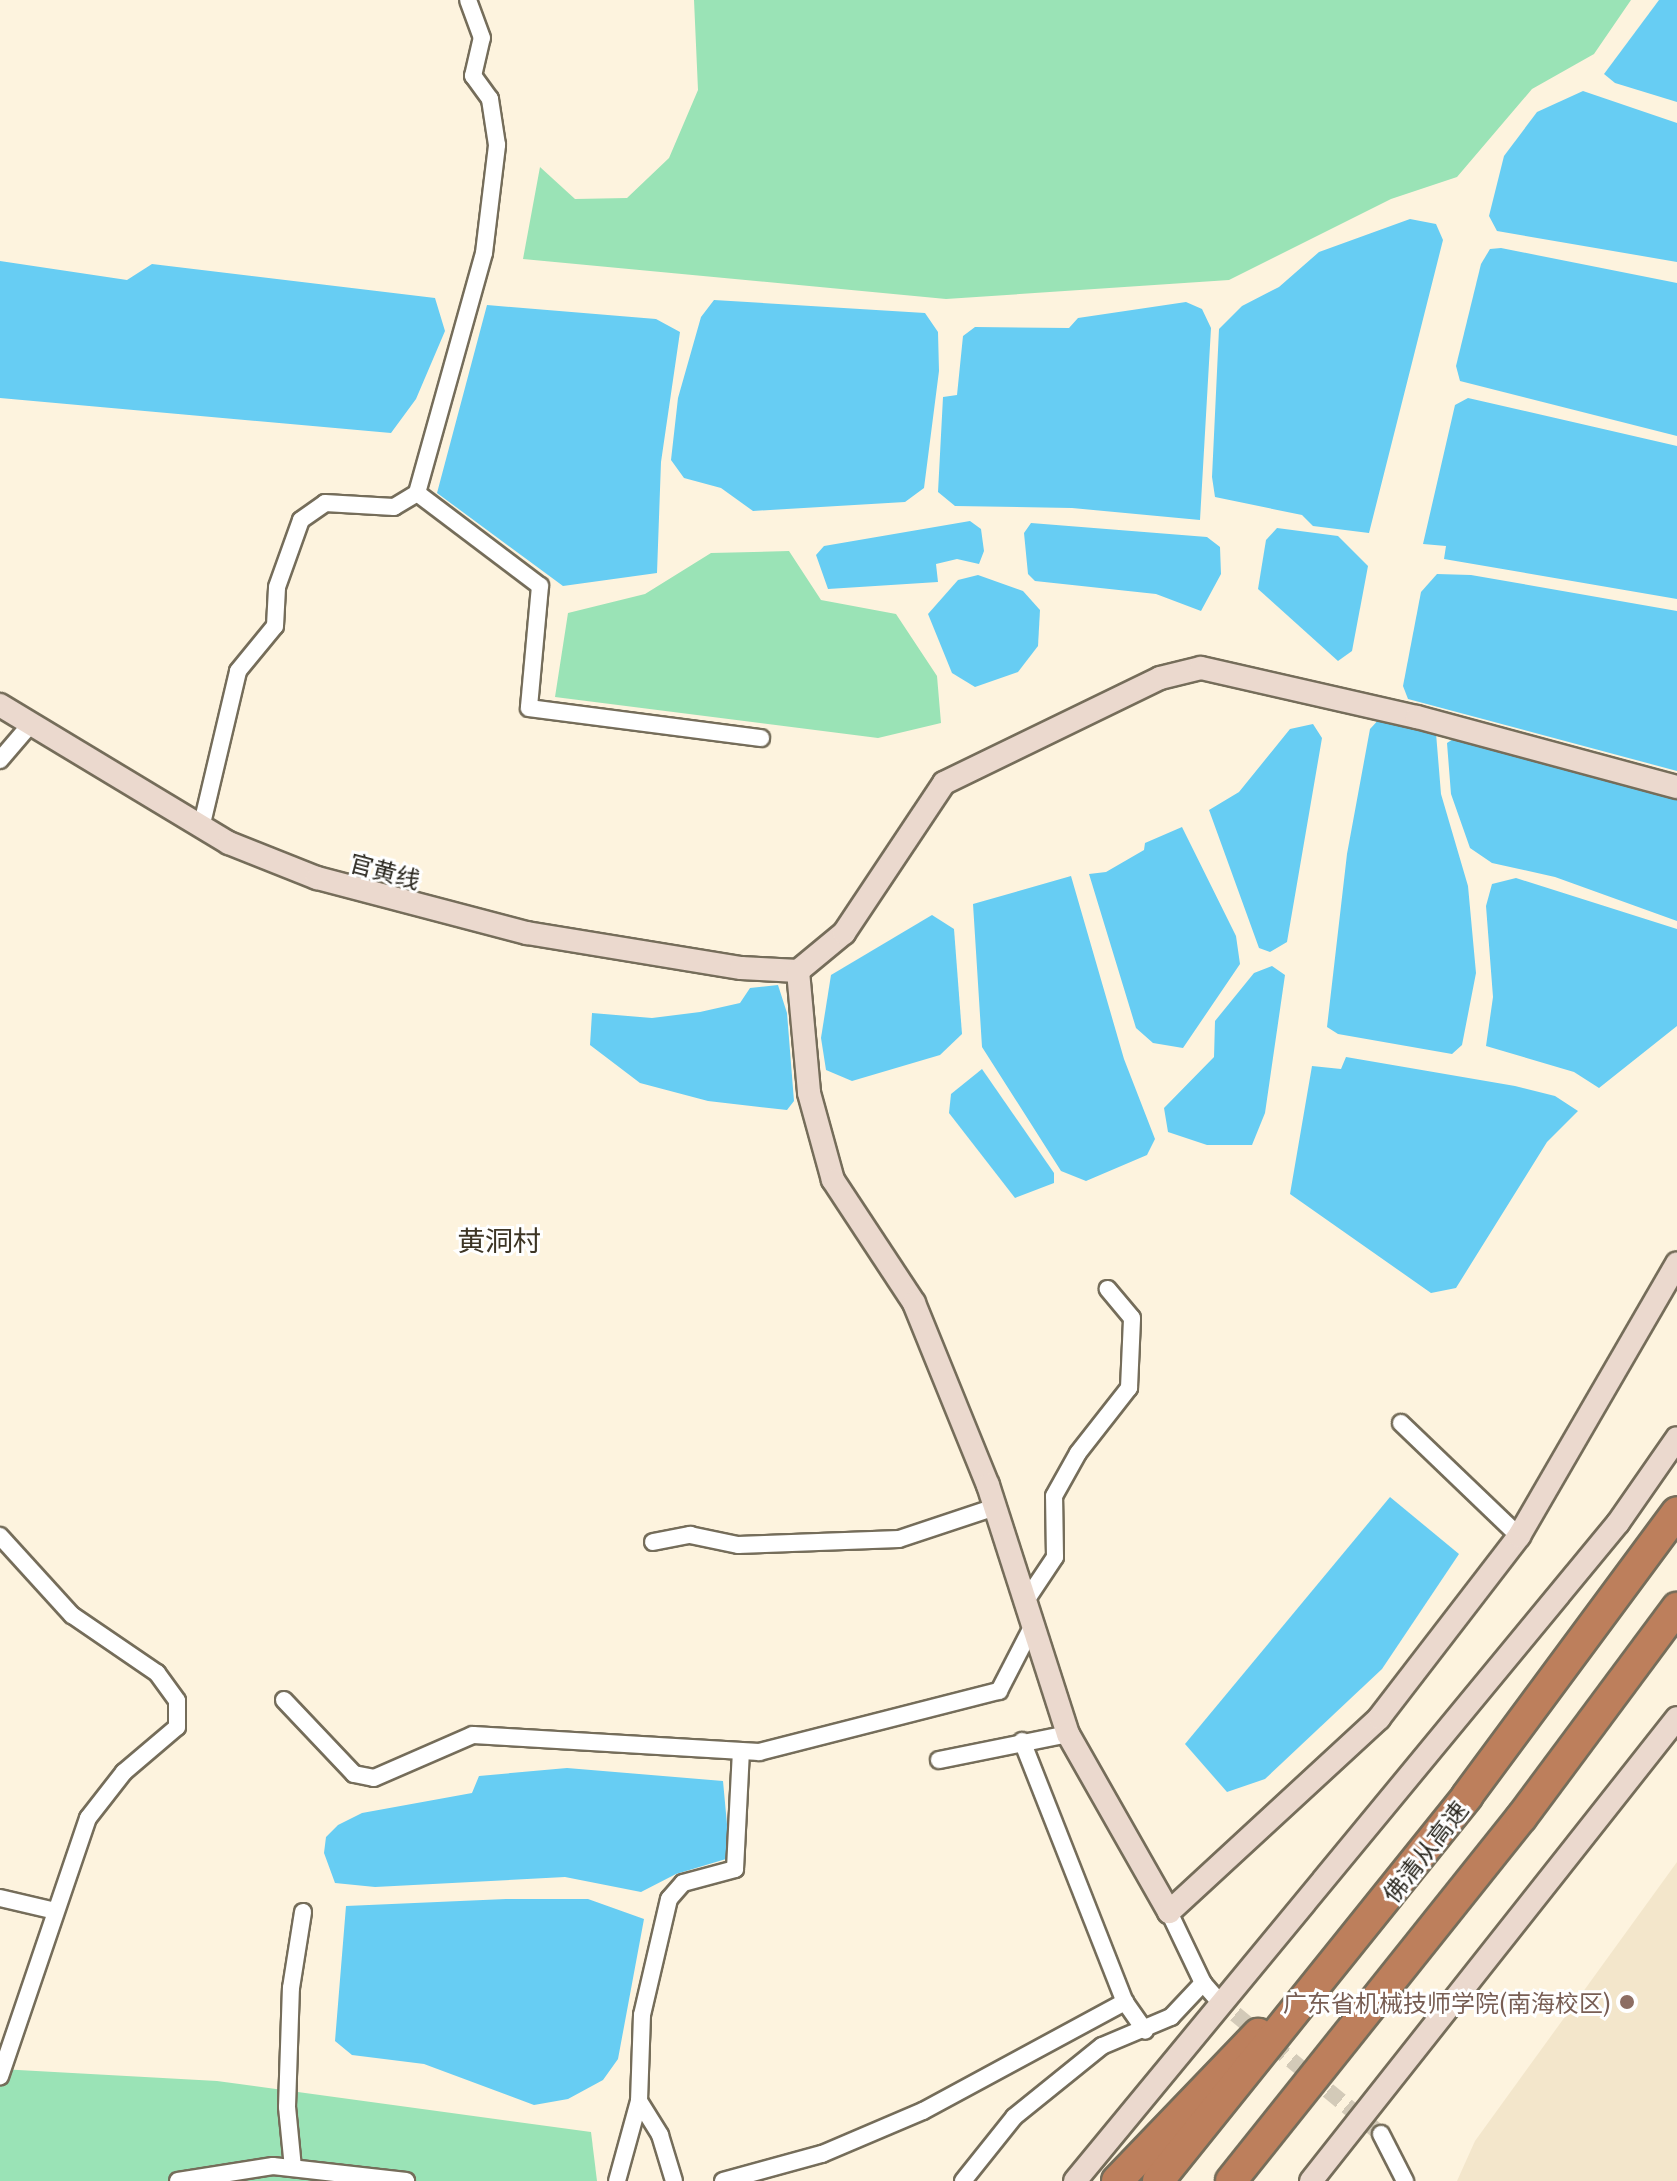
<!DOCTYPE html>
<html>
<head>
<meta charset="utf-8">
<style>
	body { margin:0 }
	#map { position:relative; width:1677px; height:2181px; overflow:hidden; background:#fdf3de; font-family:Literata,"Noto Sans SC",serif }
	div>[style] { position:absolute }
	.built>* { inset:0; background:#f3e6cb }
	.green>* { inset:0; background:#9ae3b6 }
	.water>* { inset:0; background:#67cdf3 }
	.street-tunnel>* { height:16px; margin-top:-8px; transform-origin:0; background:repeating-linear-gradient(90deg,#d3cab8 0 16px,transparent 0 24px) }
	.roads { filter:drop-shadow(2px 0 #756d5a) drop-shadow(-2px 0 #756d5a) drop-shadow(0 2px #756d5a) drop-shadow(0 -2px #756d5a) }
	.street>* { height:16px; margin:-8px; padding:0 8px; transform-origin:8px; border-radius:8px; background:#fff }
	.secondary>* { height:22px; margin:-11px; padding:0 11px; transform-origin:11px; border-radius:11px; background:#ebd9ce }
	.highway>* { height:30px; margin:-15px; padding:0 15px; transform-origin:15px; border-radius:15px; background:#bd7f5c }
	.dots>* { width:22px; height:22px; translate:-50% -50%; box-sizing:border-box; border:4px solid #fff; border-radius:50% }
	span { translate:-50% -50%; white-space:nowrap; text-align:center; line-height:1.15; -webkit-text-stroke:6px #fff; paint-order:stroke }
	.street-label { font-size:24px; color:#2b2820 }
	.education-label { font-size:24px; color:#785e54 }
	.right { translate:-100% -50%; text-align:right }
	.quarter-label { font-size:28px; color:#3d3525 }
</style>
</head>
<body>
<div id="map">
	<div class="built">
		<div style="clip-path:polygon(1677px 1862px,1677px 2181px,1457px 2181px,1475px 2141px)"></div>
	</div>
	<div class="green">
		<div style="clip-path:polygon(694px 0,1631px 0,1594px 54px,1532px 89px,1457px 177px,1391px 199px,1229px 280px,946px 299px,523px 259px,540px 167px,575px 199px,627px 198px,669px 158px,698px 90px)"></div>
		<div style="clip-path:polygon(789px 551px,821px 600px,896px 614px,937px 676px,941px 723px,878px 738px,555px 697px,568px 613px,645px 594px,711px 553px)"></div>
		<div style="clip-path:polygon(0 2069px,217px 2081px,591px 2132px,597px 2181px,0 2181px)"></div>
	</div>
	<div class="water">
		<div style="clip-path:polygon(1659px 0,1677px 0,1677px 102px,1615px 83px,1604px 74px)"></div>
		<div style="clip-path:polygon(1583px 91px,1677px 123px,1677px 262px,1497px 231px,1489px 216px,1504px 156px,1537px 112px)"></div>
		<div style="clip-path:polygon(1410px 219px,1436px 224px,1443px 240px,1369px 533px,1313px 526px,1302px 515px,1215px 497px,1212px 477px,1219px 329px,1242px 306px,1279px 287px,1319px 252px)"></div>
		<div style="clip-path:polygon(1501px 248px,1677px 283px,1677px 436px,1460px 381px,1456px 366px,1481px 264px,1490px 249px)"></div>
		<div style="clip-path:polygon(0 261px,127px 280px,152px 264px,435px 298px,445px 331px,416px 399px,391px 433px,0 398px)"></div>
		<div style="clip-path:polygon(714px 300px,925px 313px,938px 332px,939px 371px,924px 488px,905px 502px,753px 511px,721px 488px,684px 478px,671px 460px,678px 398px,701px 317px)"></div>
		<div style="clip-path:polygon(1186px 302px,1202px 309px,1211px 328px,1200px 520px,1072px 508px,955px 506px,938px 492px,943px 397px,957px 395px,963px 336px,975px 327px,1069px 328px,1078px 318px)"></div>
		<div style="clip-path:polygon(487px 305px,656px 319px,680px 332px,661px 462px,657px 573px,563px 586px,437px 493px)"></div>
		<div style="clip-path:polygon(1468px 398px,1677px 446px,1677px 599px,1444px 559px,1446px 546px,1423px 544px,1455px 405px)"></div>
		<div style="clip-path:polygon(970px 521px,981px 529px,984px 551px,979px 564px,957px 559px,936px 564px,938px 582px,828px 589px,816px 555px,824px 546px)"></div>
		<div style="clip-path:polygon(1031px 523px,1207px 537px,1220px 547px,1221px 574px,1201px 611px,1156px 594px,1035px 581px,1028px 574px,1024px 533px)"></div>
		<div style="clip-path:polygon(1277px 528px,1338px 536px,1368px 566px,1352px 651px,1338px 661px,1258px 589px,1266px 540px)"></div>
		<div style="clip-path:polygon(1437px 574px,1471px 575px,1677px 611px,1677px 771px,1408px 699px,1403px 686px,1421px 592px)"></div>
		<div style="clip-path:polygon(978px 575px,1023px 591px,1040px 610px,1038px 646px,1018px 672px,975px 687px,952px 673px,928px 614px,958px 580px)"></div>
		<div style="clip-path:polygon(1382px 716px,1436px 733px,1441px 794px,1468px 886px,1476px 973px,1462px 1045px,1452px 1054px,1338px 1034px,1327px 1027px,1347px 854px,1370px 729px)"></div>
		<div style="clip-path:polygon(1313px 724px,1322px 738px,1287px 942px,1270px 952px,1259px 948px,1209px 810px,1239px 792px,1290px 729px)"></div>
		<div style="clip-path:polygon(1461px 734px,1677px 793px,1677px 921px,1555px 877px,1492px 863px,1470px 848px,1451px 794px,1447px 743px)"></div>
		<div style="clip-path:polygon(1182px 827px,1236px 936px,1240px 964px,1183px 1048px,1153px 1043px,1136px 1028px,1089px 874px,1106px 872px,1144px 850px,1145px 843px)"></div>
		<div style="clip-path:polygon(1071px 876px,1124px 1059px,1155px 1139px,1147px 1155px,1086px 1181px,1061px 1171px,982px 1047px,973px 904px)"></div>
		<div style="clip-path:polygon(1516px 878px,1677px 929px,1677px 1026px,1599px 1088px,1574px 1072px,1486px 1046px,1493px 997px,1486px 906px,1492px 884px)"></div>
		<div style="clip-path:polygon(932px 915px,954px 929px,962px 1034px,940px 1055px,852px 1081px,826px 1070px,821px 1038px,831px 975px)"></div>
		<div style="clip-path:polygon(1272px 966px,1285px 975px,1265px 1113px,1252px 1145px,1207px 1145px,1168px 1132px,1164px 1108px,1214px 1057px,1215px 1021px,1254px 973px)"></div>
		<div style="clip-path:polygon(778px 985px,787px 1013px,794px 1101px,787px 1110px,708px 1101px,640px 1083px,590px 1045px,592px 1013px,652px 1018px,700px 1012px,740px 1003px,750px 988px)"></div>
		<div style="clip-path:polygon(1346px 1057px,1515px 1086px,1555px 1096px,1578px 1111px,1547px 1142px,1456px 1288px,1431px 1293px,1290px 1194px,1312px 1066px,1341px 1069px)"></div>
		<div style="clip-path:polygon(982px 1069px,1054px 1173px,1054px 1183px,1015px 1198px,949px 1113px,951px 1094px)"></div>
		<div style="clip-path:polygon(1390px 1497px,1459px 1554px,1382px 1669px,1265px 1779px,1227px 1792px,1185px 1744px)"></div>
		<div style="clip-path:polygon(567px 1768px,723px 1781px,729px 1846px,726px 1859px,676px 1874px,641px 1892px,565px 1877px,375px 1887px,335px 1883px,324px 1853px,326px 1837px,338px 1825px,362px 1813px,472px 1793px,479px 1776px)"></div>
		<div style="clip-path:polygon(506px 1899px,588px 1899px,644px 1919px,618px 2059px,603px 2080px,568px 2099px,534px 2105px,424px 2064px,352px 2055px,335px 2041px,346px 1906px)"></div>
	</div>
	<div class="street-tunnel">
		<div style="left:1217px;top:1999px;width:212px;rotate:39.5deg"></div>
	</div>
	<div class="roads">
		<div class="street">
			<div style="left:417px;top:493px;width:154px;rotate:37.1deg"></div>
			<div style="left:540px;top:586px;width:122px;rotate:95.2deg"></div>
			<div style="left:529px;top:708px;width:234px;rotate:7.4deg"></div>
			<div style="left:0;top:760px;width:45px;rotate:-49.5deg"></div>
			<div style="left:201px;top:828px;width:161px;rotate:-76.7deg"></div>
			<div style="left:238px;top:671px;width:58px;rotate:-50.6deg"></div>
			<div style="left:275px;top:626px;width:39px;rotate:-87deg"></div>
			<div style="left:277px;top:587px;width:71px;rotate:-70.3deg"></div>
			<div style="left:301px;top:520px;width:29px;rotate:-35deg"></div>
			<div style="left:325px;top:503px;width:69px;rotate:3.3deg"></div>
			<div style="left:394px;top:507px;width:27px;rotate:-31deg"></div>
			<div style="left:417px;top:493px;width:249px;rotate:-74.4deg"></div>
			<div style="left:484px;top:253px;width:109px;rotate:-83.1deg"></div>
			<div style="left:497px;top:145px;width:47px;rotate:-98.7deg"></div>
			<div style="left:490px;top:99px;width:29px;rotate:-126deg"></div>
			<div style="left:473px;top:76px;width:39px;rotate:-77deg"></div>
			<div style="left:482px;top:38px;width:40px;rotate:-110.2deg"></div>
			<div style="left:1401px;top:1423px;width:163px;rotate:43.8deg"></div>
			<div style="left:0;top:1536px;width:107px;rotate:47.7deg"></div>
			<div style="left:72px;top:1615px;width:103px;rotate:34.3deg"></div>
			<div style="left:157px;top:1673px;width:34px;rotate:54deg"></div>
			<div style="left:177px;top:1701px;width:26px;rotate:90deg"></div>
			<div style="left:177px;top:1727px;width:70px;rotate:139.7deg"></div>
			<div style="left:124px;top:1772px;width:58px;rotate:128deg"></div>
			<div style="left:88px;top:1818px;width:273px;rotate:108.8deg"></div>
			<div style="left:653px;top:1542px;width:38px;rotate:-11deg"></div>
			<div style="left:690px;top:1535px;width:49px;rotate:11.8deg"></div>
			<div style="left:738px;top:1545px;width:161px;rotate:-2.1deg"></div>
			<div style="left:899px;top:1539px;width:101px;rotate:-18.4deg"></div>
			<div style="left:1025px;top:1602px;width:54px;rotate:-56.3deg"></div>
			<div style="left:1055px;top:1557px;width:61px;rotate:-90.9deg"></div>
			<div style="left:1054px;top:1496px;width:49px;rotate:-60.8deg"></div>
			<div style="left:1078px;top:1453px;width:83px;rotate:-51.9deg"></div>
			<div style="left:1129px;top:1388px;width:70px;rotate:-87.5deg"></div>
			<div style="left:1132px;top:1318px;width:38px;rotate:-130deg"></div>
			<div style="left:284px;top:1700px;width:102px;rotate:46.6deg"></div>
			<div style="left:354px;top:1774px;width:20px;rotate:11deg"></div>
			<div style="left:374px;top:1778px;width:108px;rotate:-23.5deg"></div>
			<div style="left:473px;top:1735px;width:287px;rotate:3.4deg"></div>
			<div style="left:759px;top:1752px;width:248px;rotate:-14.3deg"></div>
			<div style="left:999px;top:1691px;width:74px;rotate:-62.7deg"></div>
			<div style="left:1022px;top:1741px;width:281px;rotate:68.5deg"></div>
			<div style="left:939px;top:1760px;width:132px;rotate:-11.4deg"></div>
			<div style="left:0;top:1898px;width:57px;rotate:13.1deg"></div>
			<div style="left:1169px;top:1912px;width:79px;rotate:64.4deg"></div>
			<div style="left:1203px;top:1983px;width:21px;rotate:49deg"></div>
			<div style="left:639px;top:2101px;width:40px;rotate:58deg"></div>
			<div style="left:660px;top:2135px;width:48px;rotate:73.1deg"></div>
			<div style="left:1381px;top:2134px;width:53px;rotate:62.9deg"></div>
			<div style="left:293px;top:2168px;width:61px;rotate:-95.6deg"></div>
			<div style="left:287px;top:2107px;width:119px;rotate:-88.1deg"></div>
			<div style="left:291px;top:1988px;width:77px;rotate:-81deg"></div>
			<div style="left:178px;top:2181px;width:96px;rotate:-9deg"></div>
			<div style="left:273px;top:2166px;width:134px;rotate:6.4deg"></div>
			<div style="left:617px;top:2181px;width:83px;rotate:-74.6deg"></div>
			<div style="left:639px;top:2101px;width:86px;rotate:-88deg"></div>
			<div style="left:642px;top:2015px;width:119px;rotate:-76.9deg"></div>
			<div style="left:669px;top:1899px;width:21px;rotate:-49deg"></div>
			<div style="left:683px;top:1883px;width:54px;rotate:-15.1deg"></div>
			<div style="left:735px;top:1869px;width:118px;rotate:-87.1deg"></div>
			<div style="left:723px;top:2181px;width:103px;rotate:-15.3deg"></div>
			<div style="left:822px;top:2154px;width:110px;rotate:-23.1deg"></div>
			<div style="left:923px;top:2111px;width:230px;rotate:-28.4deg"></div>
			<div style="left:1125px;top:2002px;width:35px;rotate:55deg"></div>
			<div style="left:963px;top:2181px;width:82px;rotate:-51.4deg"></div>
			<div style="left:1014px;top:2117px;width:113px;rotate:-38.9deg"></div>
			<div style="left:1102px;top:2046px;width:75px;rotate:-22.8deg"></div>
			<div style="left:1171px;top:2017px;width:47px;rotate:-46.7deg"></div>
		</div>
		<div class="secondary">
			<div style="left:0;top:705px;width:267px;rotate:31.1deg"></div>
			<div style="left:229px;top:843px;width:95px;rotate:21.7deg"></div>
			<div style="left:317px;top:878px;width:217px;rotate:14.7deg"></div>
			<div style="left:527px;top:933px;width:217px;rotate:9.3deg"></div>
			<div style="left:741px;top:968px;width:57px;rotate:3deg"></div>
			<div style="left:798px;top:971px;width:122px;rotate:84.8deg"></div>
			<div style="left:809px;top:1093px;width:90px;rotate:74.6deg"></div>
			<div style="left:833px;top:1180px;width:147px;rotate:56.6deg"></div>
			<div style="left:914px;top:1303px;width:196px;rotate:67.9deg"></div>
			<div style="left:988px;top:1485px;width:262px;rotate:72.2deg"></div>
			<div style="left:1068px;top:1734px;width:205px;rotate:60.4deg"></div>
			<div style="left:1169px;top:1912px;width:286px;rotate:-42.7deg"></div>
			<div style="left:1379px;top:1718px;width:230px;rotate:-52.4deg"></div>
			<div style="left:1519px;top:1536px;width:315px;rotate:-59.9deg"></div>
			<div style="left:798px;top:971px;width:60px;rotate:-39.6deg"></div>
			<div style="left:844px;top:933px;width:180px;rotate:-56.3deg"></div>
			<div style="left:944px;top:783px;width:240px;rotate:-25.9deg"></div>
			<div style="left:1160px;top:678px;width:42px;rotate:-13.7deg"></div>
			<div style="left:1201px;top:668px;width:221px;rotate:12.8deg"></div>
			<div style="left:1417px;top:717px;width:269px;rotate:15.1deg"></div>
			<div style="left:1075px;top:2181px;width:853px;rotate:-50.47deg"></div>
			<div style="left:1618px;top:1523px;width:103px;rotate:-55.2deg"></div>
			<div style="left:1311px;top:2181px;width:590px;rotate:-51.67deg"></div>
		</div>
		<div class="highway">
			<div style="left:1117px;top:2181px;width:204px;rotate:-46.2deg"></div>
			<div style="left:1158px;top:2181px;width:494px;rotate:-51.2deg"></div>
			<div style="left:1467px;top:1796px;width:353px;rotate:-53.5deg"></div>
			<div style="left:1231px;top:2181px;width:465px;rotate:-51.4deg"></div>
			<div style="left:1521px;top:1818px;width:262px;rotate:-53.4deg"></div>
		</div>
	</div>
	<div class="dots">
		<div style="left:1627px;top:2002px;background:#8d6e63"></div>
	</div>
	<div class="street-label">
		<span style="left:385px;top:870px;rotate:15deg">官黄线</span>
		<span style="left:1424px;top:1851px;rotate:-52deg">佛清从高速</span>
	</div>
	<div class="education-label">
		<span class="right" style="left:1611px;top:2002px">广东省机械技师学院(南海校区)</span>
	</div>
	<div class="quarter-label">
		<span style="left:499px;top:1239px">黄洞村</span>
	</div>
</div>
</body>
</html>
